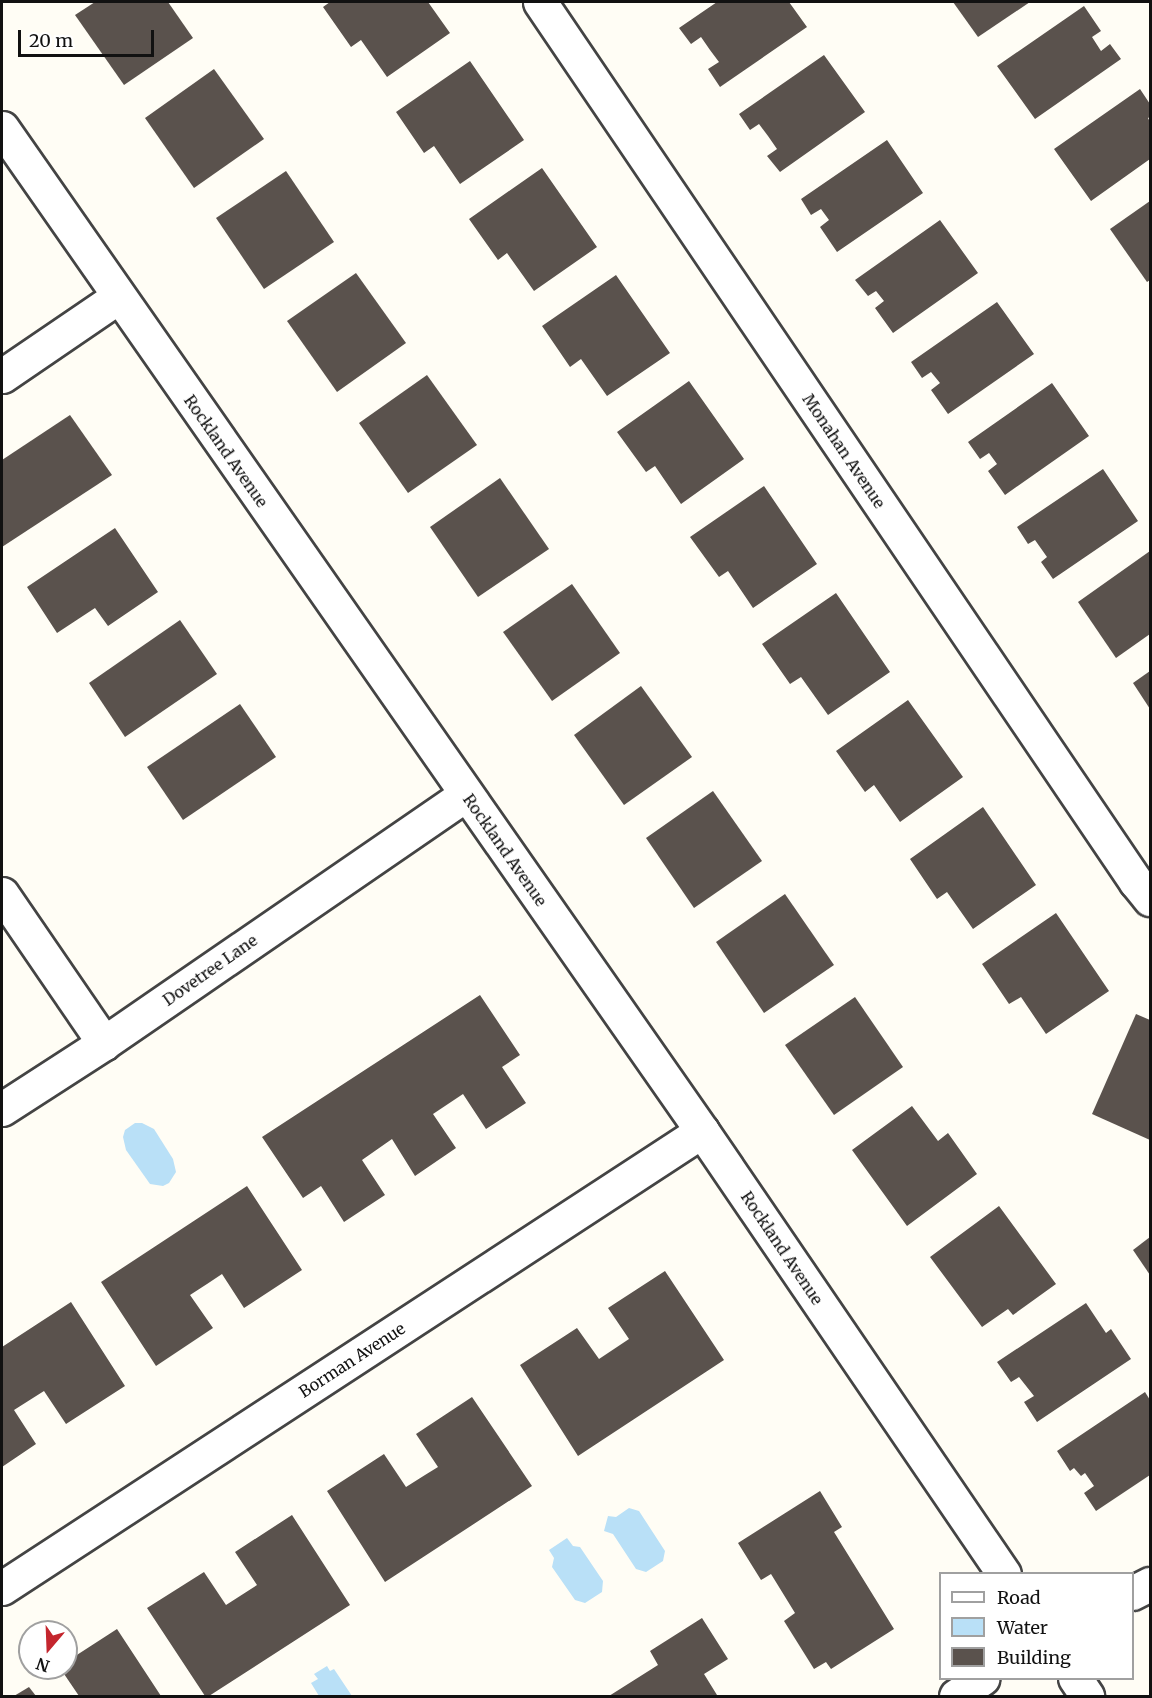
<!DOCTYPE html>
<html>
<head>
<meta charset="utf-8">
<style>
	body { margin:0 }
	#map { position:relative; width:1152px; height:1698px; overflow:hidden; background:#fffdf5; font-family:Merriweather,serif }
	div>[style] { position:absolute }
	.water>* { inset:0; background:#b9e0f7 }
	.building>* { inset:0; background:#5a524d }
	.roads { filter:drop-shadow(2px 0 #444) drop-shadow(-2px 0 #444) drop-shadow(0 2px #444) drop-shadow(0 -2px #444) }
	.minor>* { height:33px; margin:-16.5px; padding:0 16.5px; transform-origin:16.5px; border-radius:16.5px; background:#fff }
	span { translate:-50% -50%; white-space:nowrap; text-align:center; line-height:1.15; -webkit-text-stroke:6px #fff; paint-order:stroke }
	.street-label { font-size:16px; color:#111 }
	.frame { position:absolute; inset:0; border:3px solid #111; pointer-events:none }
	.legend { position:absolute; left:939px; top:1572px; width:195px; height:108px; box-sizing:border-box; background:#fff; border:2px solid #a0a0a0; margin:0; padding:8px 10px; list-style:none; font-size:18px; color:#111 }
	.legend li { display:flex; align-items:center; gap:12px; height:30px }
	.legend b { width:30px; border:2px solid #a0a0a0 }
	.north { position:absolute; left:18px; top:1620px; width:60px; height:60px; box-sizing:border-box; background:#fff; border:2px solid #a0a0a0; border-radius:50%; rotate:199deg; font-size:16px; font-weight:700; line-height:24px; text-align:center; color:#111 }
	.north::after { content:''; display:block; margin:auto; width:21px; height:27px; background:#c4262e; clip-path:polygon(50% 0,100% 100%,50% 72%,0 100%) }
	.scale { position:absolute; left:18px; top:30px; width:136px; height:27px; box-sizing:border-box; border:3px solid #111; border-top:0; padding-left:8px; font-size:18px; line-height:21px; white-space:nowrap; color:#111; -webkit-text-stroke:4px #fff; paint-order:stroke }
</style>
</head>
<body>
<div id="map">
	<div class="water">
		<div style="clip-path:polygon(135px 1123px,142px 1123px,154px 1129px,173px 1159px,176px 1172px,169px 1183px,163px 1186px,150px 1184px,126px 1150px,123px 1137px,125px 1130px)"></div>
		<div style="clip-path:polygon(629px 1508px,639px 1511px,665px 1551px,663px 1561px,646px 1572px,636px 1569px,613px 1534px,604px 1531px,608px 1516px,616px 1517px)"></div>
		<div style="clip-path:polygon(567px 1538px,573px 1546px,580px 1547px,603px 1581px,602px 1592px,585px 1603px,575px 1600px,552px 1567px,554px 1558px,549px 1550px)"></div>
		<div style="clip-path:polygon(327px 1666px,330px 1671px,334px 1669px,352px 1696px,319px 1696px,311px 1683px,318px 1679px,314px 1674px)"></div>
	</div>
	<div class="building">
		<div style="clip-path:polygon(95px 2px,168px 2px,193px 38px,124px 85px,75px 15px)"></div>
		<div style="clip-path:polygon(330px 2px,428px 2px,450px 33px,387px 77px,361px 40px,351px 47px,323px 7px)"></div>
		<div style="clip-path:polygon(717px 2px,789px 2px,807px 27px,720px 87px,708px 69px,719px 62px,710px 50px,701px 37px,691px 44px,679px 28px)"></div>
		<div style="clip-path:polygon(953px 2px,1030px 2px,978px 37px)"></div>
		<div style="clip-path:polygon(1084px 6px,1101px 31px,1092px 37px,1101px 51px,1110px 44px,1121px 59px,1035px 119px,997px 66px)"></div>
		<div style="clip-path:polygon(824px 55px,865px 112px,780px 172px,767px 156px,777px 149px,768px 136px,759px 124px,750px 130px,739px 114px)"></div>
		<div style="clip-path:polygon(470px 61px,524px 140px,460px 184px,434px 146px,424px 153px,396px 112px)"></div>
		<div style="clip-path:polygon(214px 69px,264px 139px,194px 188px,145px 118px)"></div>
		<div style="clip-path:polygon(1140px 89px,1150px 104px,1150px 117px,1148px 118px,1150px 122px,1150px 159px,1091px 201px,1054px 149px)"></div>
		<div style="clip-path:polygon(887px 140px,923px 193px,837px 252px,820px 227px,829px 220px,821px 209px,811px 215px,801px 199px)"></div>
		<div style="clip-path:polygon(542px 168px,597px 247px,534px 291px,507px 253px,498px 260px,469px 219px)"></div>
		<div style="clip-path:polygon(286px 171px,334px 242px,264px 289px,216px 218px)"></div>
		<div style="clip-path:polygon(1150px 201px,1150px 280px,1147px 282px,1110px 229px)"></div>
		<div style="clip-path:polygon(940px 220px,978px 273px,893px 333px,875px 308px,884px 301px,876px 291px,868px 296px,855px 280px)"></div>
		<div style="clip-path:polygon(356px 273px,406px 343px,337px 392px,287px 321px)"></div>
		<div style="clip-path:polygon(616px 275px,670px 353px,607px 396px,581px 359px,570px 367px,542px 326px)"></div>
		<div style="clip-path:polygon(997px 302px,1034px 354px,948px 414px,931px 390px,940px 383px,931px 372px,922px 378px,911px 362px)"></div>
		<div style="clip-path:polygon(427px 375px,477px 445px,408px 493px,359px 423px)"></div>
		<div style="clip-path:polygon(689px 381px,744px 459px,681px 504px,655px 466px,646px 472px,617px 432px)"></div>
		<div style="clip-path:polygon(1052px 383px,1089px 436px,1005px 495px,988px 471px,997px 464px,989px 453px,980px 459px,968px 442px)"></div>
		<div style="clip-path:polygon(70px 415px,112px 475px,2px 547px,2px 460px)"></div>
		<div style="clip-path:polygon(1103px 469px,1138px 521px,1053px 579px,1041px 562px,1047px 557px,1035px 540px,1028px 544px,1017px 527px)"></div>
		<div style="clip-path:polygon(500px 478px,549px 549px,478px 597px,430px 527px)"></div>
		<div style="clip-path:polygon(764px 486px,817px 564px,753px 608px,728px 571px,719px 577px,690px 537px)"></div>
		<div style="clip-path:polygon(115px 528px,158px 592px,108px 626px,95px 608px,57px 633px,27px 587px)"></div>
		<div style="clip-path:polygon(1150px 551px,1150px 634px,1116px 658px,1078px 602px)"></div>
		<div style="clip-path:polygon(572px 584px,620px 653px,552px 701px,503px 632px)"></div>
		<div style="clip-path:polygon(836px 593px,890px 672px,828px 715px,801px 677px,790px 684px,762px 644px)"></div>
		<div style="clip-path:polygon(180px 620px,217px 674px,125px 737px,89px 683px)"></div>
		<div style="clip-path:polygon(1150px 671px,1150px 709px,1133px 683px)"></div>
		<div style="clip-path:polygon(641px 686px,692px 757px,624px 805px,574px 735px)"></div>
		<div style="clip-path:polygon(908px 700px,963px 777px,900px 822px,874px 785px,865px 792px,836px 751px)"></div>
		<div style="clip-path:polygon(240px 704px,276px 757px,183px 820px,147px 767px)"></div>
		<div style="clip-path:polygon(713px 791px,762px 861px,694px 908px,646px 838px)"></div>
		<div style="clip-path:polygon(983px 807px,1036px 885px,973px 929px,947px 892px,937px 899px,910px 859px)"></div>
		<div style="clip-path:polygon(785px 894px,834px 965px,764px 1013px,716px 942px)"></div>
		<div style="clip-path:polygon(1056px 913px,1109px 991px,1046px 1034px,1021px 997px,1009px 1004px,982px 964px)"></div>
		<div style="clip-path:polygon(480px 995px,520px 1055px,502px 1067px,526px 1103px,486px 1129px,463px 1094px,433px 1114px,456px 1148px,415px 1176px,392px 1139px,362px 1160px,385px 1195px,344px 1222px,321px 1186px,303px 1198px,262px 1137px)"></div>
		<div style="clip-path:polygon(855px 997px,903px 1067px,834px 1115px,785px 1045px)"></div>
		<div style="clip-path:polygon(1136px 1014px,1150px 1020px,1150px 1140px,1092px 1114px)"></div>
		<div style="clip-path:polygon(912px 1106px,938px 1141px,948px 1133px,977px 1174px,907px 1226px,852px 1150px)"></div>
		<div style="clip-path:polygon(247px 1186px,302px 1270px,244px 1308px,222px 1274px,207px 1284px,190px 1295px,213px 1328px,156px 1366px,101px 1282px)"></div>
		<div style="clip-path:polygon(999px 1206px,1056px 1284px,1013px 1315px,1008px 1309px,982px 1327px,930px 1257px)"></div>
		<div style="clip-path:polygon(1150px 1237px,1150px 1275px,1133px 1250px)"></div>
		<div style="clip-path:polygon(665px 1271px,724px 1360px,578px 1456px,520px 1365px,577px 1328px,599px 1359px,629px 1339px,608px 1308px)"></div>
		<div style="clip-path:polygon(71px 1302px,125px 1386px,66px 1424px,44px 1391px,14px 1410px,36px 1444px,2px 1467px,2px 1347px)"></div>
		<div style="clip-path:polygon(1086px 1303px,1106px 1333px,1111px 1329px,1131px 1359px,1037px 1422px,1024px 1402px,1034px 1396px,1019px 1377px,1011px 1382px,997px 1362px)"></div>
		<div style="clip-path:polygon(1145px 1392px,1150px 1400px,1150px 1475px,1096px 1511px,1084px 1493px,1094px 1486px,1085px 1473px,1081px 1476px,1074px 1468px,1070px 1471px,1057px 1451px)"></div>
		<div style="clip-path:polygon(472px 1397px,532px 1486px,385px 1582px,327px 1491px,384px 1454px,406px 1487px,425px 1475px,438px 1467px,416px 1434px)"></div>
		<div style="clip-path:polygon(820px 1491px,842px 1527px,834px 1532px,894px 1629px,831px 1669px,826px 1662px,814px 1669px,784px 1621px,795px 1613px,771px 1574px,761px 1580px,738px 1543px)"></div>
		<div style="clip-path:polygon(292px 1515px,350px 1605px,209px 1696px,205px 1696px,147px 1608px,204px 1572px,226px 1605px,257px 1585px,235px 1552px)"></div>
		<div style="clip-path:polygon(702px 1618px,728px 1659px,704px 1674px,717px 1695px,609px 1696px,658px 1665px,650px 1651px)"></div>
		<div style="clip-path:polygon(117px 1629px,161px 1696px,79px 1696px,60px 1668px,66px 1668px,66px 1662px)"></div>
		<div style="clip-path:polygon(29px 1687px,36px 1696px,14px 1696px)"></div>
	</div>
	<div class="roads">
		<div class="minor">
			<div style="left:540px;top:2px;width:1063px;rotate:55.89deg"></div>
			<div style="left:1136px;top:882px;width:22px;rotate:51deg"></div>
			<div style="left:2px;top:128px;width:1223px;rotate:55.09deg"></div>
			<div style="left:702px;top:1131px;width:536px;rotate:55.72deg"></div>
			<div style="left:2px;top:376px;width:140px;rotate:-34.3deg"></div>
			<div style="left:2px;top:894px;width:181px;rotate:55.6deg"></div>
			<div style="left:2px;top:1109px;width:121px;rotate:-32.9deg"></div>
			<div style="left:104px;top:1043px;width:439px;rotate:-34.5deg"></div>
			<div style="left:2px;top:1588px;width:836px;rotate:-33.14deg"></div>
			<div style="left:1132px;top:1593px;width:20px;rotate:-27deg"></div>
			<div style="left:1075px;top:1678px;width:22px;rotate:56deg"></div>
			<div style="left:956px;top:1696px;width:32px;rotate:-34deg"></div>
		</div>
	</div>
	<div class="street-label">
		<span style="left:226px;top:451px;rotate:55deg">Rockland Avenue</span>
		<span style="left:844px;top:451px;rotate:56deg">Monahan Avenue</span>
		<span style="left:505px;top:850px;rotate:55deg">Rockland Avenue</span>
		<span style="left:210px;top:970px;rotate:-35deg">Dovetree Lane</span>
		<span style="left:782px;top:1248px;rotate:56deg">Rockland Avenue</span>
		<span style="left:352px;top:1360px;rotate:-33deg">Borman Avenue</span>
	</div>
	<div class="frame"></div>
	<ul class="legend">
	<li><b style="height:8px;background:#fff"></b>Road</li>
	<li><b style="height:16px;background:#b9e0f7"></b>Water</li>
	<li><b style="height:16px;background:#5a524d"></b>Building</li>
	</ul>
	<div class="north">N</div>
	<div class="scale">20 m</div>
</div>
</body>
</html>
